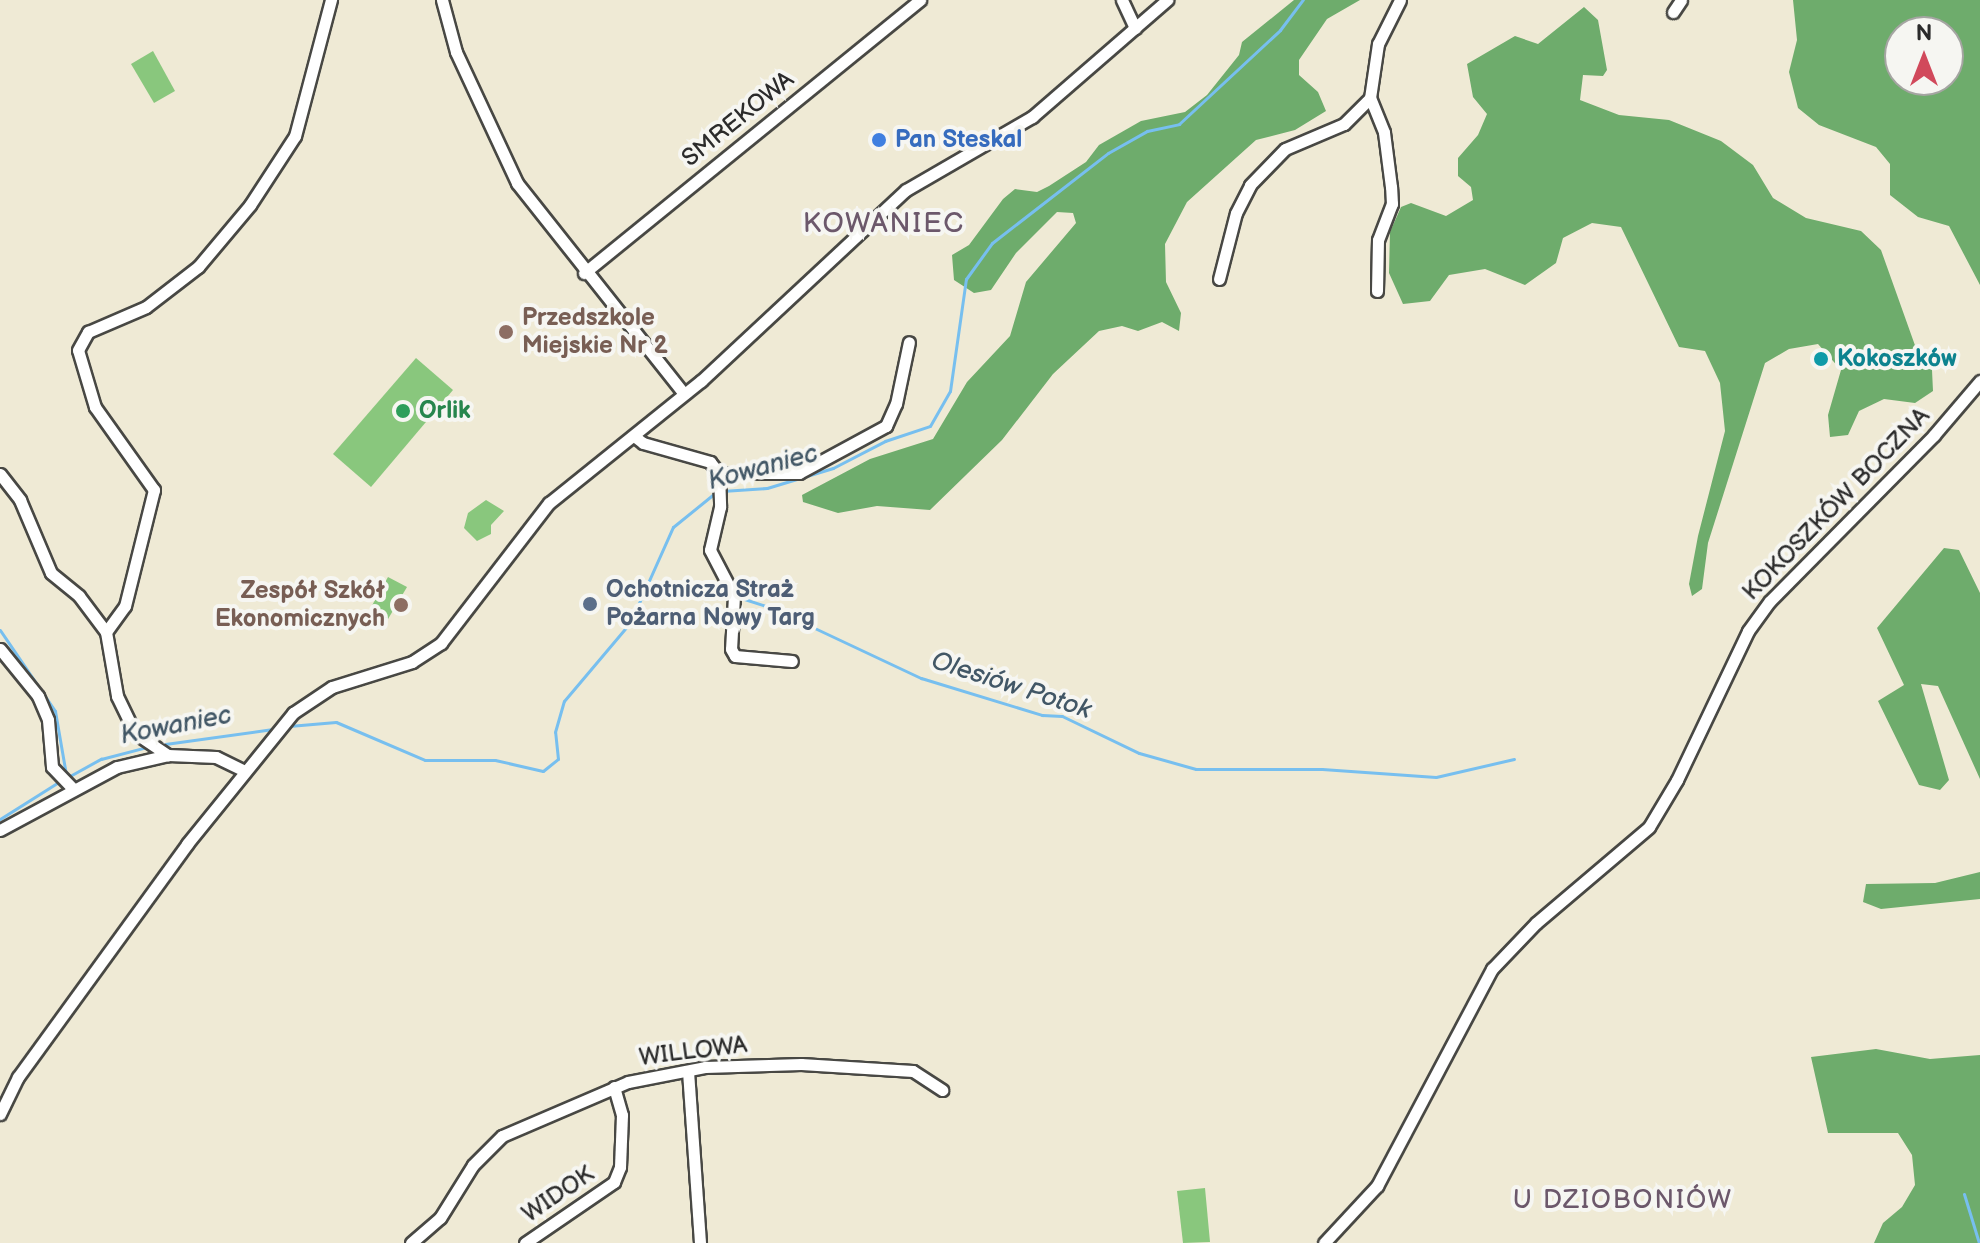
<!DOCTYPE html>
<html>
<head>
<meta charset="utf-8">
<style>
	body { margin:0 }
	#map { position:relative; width:1980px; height:1243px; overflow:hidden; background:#efead5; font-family:"Balsamiq Sans",sans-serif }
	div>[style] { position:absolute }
	.green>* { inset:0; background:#89c77d }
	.forest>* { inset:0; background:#6eac6c }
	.stream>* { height:3px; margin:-1.5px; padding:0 1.5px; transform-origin:1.5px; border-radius:1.5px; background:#77bfef }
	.roads { filter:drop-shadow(2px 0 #484844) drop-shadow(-2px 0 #484844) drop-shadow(0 2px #484844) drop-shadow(0 -2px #484844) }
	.minor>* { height:11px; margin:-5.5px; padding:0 5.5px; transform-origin:5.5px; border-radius:5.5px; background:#fff }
	.dots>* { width:22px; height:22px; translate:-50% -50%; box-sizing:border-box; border:4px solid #f6f6f2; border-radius:50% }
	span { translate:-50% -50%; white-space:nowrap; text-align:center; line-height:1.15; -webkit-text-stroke:8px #f6f6f2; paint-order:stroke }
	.street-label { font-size:24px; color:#2b2b2b }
	.shop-label { font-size:24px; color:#366cbe; font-weight:700 }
	.left { translate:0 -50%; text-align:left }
	.education-label { font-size:24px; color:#785e54; font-weight:700 }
	.right { translate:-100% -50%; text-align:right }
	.culture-label { font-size:24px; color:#0d838f; font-weight:700 }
	.leisure-label { font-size:24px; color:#27864d; font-weight:700 }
	.service-label { font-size:24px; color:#4e5e75; font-weight:700 }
	.water-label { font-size:26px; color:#425766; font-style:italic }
	.neighbourhood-label { font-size:26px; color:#6c586b; letter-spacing:2px }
	.quarter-label { font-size:28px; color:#6c586b; letter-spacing:2px }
	.north { position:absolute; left:1884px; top:16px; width:80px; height:80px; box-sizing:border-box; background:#f6f6f2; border:2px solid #a5a5a2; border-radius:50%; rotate:0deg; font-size:22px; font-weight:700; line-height:32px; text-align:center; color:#2b2b2b }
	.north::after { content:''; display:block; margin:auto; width:28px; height:36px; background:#d1495b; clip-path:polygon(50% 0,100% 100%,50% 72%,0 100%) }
</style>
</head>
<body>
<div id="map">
	<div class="green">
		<div style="clip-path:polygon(153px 51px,175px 91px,154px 103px,131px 64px)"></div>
		<div style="clip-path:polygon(416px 358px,453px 390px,371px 487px,333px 454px)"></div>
		<div style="clip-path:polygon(486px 500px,504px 511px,491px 525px,491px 534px,477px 541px,464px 528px,468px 513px)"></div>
		<div style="clip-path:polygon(388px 577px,407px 587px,388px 619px,370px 609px)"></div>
		<div style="clip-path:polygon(1205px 1188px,1210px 1242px,1183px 1243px,1177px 1191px)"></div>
	</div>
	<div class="forest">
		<div style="clip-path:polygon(1294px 0,1360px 0,1327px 19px,1299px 60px,1299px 75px,1318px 92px,1326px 111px,1295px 130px,1256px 140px,1187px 202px,1165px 244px,1166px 282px,1181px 313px,1179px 331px,1162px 322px,1138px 331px,1122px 326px,1099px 331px,1053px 374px,1002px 440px,930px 510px,877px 506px,838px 513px,803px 502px,802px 495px,870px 459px,933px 439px,967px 382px,1010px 336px,1026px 282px,1076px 223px,1073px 213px,1057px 212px,1016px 253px,991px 290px,974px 293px,954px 280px,952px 255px,969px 245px,1003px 199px,1015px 189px,1037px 192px,1049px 186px,1086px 162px,1099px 145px,1141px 121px,1185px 112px,1207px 95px,1239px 55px,1242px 42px)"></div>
		<div style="clip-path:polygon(evenodd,1793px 0,1980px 0,1980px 285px,1949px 226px,1918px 217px,1890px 195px,1890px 164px,1876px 147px,1819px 125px,1798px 108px,1789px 72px,1797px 40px,1793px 0,1900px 32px,1948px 32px,1948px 80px,1900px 80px,1900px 32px)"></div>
		<div style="clip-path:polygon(1584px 7px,1598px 20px,1607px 70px,1603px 76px,1583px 75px,1580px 100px,1619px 115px,1669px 120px,1721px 141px,1753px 165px,1773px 198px,1806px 218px,1861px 231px,1881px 250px,1917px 351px,1932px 370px,1933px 391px,1915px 403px,1884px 399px,1859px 411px,1848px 435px,1830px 437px,1828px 415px,1841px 370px,1818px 344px,1789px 349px,1765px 363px,1708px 543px,1702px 589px,1692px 596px,1689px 584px,1698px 536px,1725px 431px,1720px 383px,1705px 351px,1679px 347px,1621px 227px,1592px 223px,1563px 238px,1556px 263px,1525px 285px,1485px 269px,1449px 275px,1430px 301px,1403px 304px,1389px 273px,1390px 232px,1401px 207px,1411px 203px,1446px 216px,1473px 200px,1471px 187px,1458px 176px,1458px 158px,1478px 135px,1487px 114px,1473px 97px,1467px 64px,1515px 36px,1538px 44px)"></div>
		<div style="clip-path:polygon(1944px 548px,1959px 550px,1980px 593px,1980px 779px,1938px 686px,1921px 684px,1949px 780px,1940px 790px,1919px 785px,1878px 701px,1904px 685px,1877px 628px)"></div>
		<div style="clip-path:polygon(1980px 872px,1980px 899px,1881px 909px,1863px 902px,1866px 884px,1935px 883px)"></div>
		<div style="clip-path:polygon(1876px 1049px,1930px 1059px,1980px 1055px,1980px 1243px,1874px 1243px,1883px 1223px,1902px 1207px,1915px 1185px,1912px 1155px,1898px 1133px,1828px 1133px,1811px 1057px)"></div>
	</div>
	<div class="stream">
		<div style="left:722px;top:491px;width:45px;rotate:-3.8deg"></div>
		<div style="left:767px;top:488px;width:69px;rotate:-16.9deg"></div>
		<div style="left:833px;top:468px;width:59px;rotate:-27.4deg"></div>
		<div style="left:885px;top:441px;width:47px;rotate:-18.4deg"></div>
		<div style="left:930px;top:426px;width:40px;rotate:-60.3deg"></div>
		<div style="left:950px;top:391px;width:113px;rotate:-81.9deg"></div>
		<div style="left:966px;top:279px;width:44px;rotate:-54.2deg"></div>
		<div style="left:992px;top:243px;width:147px;rotate:-37.8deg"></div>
		<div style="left:1108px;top:153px;width:45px;rotate:-29.4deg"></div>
		<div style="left:1147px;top:131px;width:33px;rotate:-12deg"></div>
		<div style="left:1179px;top:124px;width:138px;rotate:-42.9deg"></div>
		<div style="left:1280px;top:30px;width:38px;rotate:-53deg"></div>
		<div style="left:652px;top:586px;width:22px;rotate:-8deg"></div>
		<div style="left:674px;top:583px;width:57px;rotate:13.1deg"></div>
		<div style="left:738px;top:597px;width:36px;rotate:18deg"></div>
		<div style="left:772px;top:608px;width:165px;rotate:25.2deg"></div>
		<div style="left:921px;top:678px;width:127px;rotate:17deg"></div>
		<div style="left:1042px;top:715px;width:20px;rotate:3deg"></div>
		<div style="left:1062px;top:716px;width:85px;rotate:25.7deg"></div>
		<div style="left:1139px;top:753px;width:59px;rotate:15.7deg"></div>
		<div style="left:1196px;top:769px;width:126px"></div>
		<div style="left:1322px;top:769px;width:114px;rotate:4deg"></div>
		<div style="left:1436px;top:777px;width:80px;rotate:-13deg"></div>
		<div style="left:0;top:630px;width:98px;rotate:55.8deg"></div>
		<div style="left:55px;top:711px;width:65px;rotate:80.2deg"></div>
		<div style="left:289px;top:726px;width:47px;rotate:-4.9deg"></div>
		<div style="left:336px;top:722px;width:97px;rotate:23.1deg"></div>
		<div style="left:425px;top:760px;width:70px"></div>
		<div style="left:495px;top:760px;width:49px;rotate:12.9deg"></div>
		<div style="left:543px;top:771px;width:19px;rotate:-39deg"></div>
		<div style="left:558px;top:759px;width:27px;rotate:-96deg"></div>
		<div style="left:555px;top:732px;width:32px;rotate:-74deg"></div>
		<div style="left:564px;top:701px;width:102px;rotate:-49.8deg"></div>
		<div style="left:630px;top:623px;width:105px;rotate:-65.9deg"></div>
		<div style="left:673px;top:527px;width:54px;rotate:-39deg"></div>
		<div style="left:158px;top:745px;width:116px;rotate:-7.9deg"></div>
		<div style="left:68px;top:777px;width:38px;rotate:-29deg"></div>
		<div style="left:101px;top:759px;width:48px;rotate:-14.6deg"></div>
		<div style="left:0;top:819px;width:73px;rotate:-32.2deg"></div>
		<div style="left:1964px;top:1194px;width:51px;rotate:73deg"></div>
	</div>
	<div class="roads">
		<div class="minor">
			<div style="left:442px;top:0;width:54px;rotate:74.9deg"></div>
			<div style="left:456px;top:52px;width:145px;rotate:65deg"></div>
			<div style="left:517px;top:183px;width:269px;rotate:51.6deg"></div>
			<div style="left:1122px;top:0;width:31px;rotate:65deg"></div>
			<div style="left:1673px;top:12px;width:14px;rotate:-56deg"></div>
			<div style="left:584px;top:273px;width:433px;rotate:-39.1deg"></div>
			<div style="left:1219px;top:279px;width:68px;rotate:-75.6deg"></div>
			<div style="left:1236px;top:213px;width:31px;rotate:-63deg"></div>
			<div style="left:1250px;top:185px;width:50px;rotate:-45.8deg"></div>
			<div style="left:1285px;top:149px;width:64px;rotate:-23deg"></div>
			<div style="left:1344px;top:124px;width:37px;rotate:-45deg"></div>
			<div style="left:1377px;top:291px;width:51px;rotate:-88.9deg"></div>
			<div style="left:1378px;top:240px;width:39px;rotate:-69deg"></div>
			<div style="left:1392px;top:204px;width:17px;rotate:-93deg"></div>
			<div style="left:1391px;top:187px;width:55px;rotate:-97.3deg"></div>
			<div style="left:1384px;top:132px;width:37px;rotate:-112deg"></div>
			<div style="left:1370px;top:98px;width:55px;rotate:-81.6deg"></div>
			<div style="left:1378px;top:44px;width:49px;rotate:-63.4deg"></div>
			<div style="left:634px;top:436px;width:11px;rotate:38deg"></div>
			<div style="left:643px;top:443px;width:70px;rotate:15.8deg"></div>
			<div style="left:710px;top:462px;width:14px;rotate:51deg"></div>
			<div style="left:719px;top:473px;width:34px;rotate:88deg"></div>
			<div style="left:720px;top:507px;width:44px;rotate:103.1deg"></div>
			<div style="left:710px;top:550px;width:52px;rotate:62.4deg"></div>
			<div style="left:734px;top:596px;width:53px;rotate:93.2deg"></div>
			<div style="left:731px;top:649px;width:8px;rotate:60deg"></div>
			<div style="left:735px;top:656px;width:57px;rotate:5deg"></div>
			<div style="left:719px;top:473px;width:80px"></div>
			<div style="left:799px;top:473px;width:99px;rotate:-28.4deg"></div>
			<div style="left:886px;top:426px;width:24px;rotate:-66deg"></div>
			<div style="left:896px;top:404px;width:63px;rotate:-78.2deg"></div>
			<div style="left:0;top:474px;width:33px;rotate:52deg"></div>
			<div style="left:20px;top:500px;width:79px;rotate:67deg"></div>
			<div style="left:51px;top:573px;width:36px;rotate:39deg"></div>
			<div style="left:79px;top:596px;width:45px;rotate:53.1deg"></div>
			<div style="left:106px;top:632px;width:65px;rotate:80.2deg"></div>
			<div style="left:117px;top:696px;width:41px;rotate:64.1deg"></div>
			<div style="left:135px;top:733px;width:40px;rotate:34deg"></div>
			<div style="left:168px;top:755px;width:48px;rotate:2.4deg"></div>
			<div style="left:216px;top:757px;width:30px;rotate:26deg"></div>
			<div style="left:106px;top:632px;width:32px;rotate:-54deg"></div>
			<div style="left:125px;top:606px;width:120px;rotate:-76deg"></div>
			<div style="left:154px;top:490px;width:102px;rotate:-125.4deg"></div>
			<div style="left:95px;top:407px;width:59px;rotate:-106.6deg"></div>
			<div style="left:78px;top:350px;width:21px;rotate:-61deg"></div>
			<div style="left:88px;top:332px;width:63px;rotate:-23.3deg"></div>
			<div style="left:146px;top:307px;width:66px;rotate:-37.6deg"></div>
			<div style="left:198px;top:267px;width:81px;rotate:-50deg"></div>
			<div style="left:250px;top:205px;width:82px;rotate:-56.9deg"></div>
			<div style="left:295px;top:136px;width:141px;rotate:-75.2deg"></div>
			<div style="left:0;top:649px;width:60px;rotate:51deg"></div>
			<div style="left:38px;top:696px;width:26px;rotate:67deg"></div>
			<div style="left:48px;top:720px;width:47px;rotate:85.1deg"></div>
			<div style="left:52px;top:767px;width:30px;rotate:46deg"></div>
			<div style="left:0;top:830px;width:133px;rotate:-28.3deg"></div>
			<div style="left:117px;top:767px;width:52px;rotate:-13.2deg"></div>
			<div style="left:688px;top:1071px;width:172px;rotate:86deg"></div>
			<div style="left:0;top:1114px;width:41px;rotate:-64.1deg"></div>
			<div style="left:18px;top:1077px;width:288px;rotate:-54deg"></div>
			<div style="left:187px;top:844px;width:169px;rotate:-51deg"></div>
			<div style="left:293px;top:713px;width:47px;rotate:-33.7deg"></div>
			<div style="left:332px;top:687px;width:84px;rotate:-17.4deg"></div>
			<div style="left:412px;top:662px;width:35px;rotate:-33deg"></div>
			<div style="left:441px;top:643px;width:177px;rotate:-52.4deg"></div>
			<div style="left:549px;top:503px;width:195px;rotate:-38.8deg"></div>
			<div style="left:701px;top:381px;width:280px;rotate:-43deg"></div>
			<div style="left:906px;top:190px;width:146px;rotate:-30.1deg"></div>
			<div style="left:1032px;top:117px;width:179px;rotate:-40.9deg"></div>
			<div style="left:411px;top:1243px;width:38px;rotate:-41deg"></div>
			<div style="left:440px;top:1218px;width:62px;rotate:-58.1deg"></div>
			<div style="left:473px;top:1165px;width:41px;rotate:-45deg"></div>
			<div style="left:502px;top:1136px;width:137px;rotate:-23.2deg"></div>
			<div style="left:628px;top:1082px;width:78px;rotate:-11deg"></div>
			<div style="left:705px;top:1067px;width:96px;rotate:-1.8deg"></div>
			<div style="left:801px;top:1064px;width:112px;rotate:3.6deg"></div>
			<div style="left:913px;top:1071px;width:35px;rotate:33deg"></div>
			<div style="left:525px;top:1243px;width:108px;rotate:-34.4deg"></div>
			<div style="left:614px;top:1182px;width:16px;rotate:-68deg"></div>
			<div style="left:620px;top:1167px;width:52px;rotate:-87.8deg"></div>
			<div style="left:622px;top:1115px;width:29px;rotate:-106deg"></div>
			<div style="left:1324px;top:1243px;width:78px;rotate:-47.1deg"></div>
			<div style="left:1377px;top:1186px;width:246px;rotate:-62.1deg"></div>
			<div style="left:1492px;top:969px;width:64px;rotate:-46.3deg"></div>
			<div style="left:1536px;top:923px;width:148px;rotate:-40.3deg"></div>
			<div style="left:1649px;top:827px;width:55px;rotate:-59.2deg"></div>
			<div style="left:1677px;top:780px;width:165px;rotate:-64.5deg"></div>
			<div style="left:1748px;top:631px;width:37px;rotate:-54deg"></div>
			<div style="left:1770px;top:601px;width:233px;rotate:-45.3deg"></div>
			<div style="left:1934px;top:435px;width:71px;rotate:-49.6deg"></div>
		</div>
	</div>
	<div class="dots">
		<div style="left:879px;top:140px;background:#3f7fe0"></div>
		<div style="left:506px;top:332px;background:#8d6e63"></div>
		<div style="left:1821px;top:359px;background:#0f9aa8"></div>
		<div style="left:403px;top:411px;background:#2e9e5b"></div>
		<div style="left:590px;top:604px;background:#5c6f8a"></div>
		<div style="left:401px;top:605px;background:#8d6e63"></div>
	</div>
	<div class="street-label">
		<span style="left:738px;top:119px;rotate:-39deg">SMREKOWA</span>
		<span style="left:1836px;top:504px;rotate:-46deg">KOKOSZKÓW BOCZNA</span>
		<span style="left:693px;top:1051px;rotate:-7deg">WILLOWA</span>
		<span style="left:558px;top:1194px;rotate:-34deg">WIDOK</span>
	</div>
	<div class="shop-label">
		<span class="left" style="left:895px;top:140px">Pan Steskal</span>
	</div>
	<div class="education-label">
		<span class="left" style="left:522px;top:332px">Przedszkole<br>Miejskie Nr 2</span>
		<span class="right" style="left:385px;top:605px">Zespół Szkół<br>Ekonomicznych</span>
	</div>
	<div class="culture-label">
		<span class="left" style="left:1837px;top:359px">Kokoszków</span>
	</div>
	<div class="leisure-label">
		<span class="left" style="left:419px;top:411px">Orlik</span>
	</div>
	<div class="service-label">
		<span class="left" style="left:606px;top:604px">Ochotnicza Straż<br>Pożarna Nowy Targ</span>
	</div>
	<div class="water-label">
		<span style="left:763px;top:468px;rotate:-15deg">Kowaniec</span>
		<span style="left:1011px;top:686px;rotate:18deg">Olesiów Potok</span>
		<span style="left:176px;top:726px;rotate:-11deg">Kowaniec</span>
	</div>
	<div class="neighbourhood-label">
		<span style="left:1623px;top:1201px">U DZIOBONIÓW</span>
	</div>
	<div class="quarter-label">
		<span style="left:884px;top:224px">KOWANIEC</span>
	</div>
	<div class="north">N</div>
</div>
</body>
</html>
